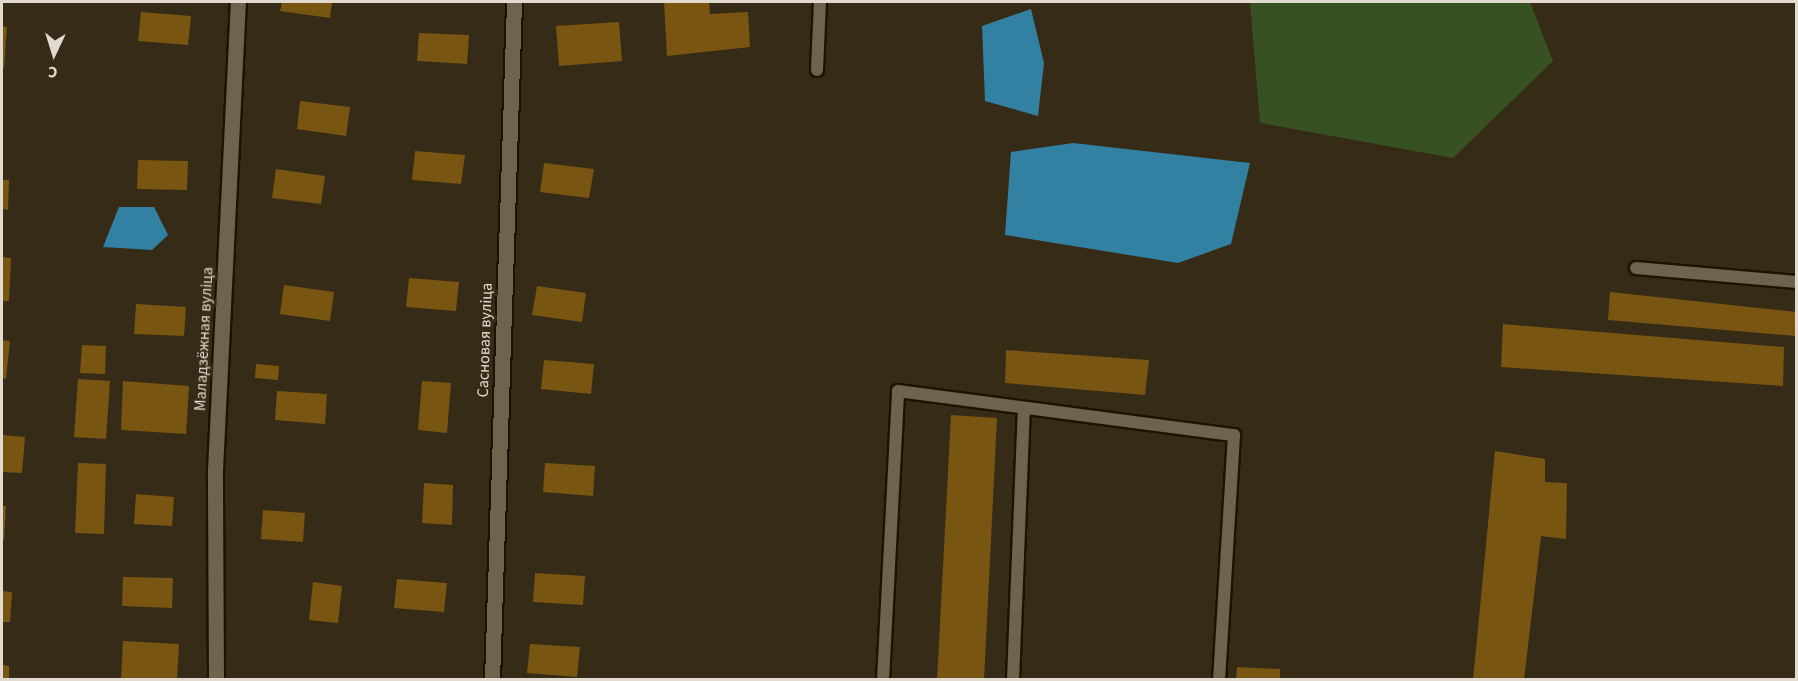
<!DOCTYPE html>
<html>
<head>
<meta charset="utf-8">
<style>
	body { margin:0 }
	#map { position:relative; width:1798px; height:681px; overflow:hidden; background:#362b17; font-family:"Source Sans 3",sans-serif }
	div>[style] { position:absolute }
	.green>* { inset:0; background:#385123 }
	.water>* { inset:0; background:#3281a2 }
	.building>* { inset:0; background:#785511 }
	.roads { filter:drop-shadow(2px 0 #1d1302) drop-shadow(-2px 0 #1d1302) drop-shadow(0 2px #1d1302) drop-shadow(0 -2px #1d1302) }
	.service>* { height:12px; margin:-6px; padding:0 6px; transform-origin:6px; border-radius:6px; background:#70634d }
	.minor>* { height:15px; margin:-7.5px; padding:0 7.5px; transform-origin:7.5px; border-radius:7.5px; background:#70634d }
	span { translate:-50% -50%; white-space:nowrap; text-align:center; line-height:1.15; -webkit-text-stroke:6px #362b17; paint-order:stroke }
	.street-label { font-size:16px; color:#e1dace }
	.frame { position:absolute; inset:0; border:3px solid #e1dace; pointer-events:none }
	.north { position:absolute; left:24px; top:24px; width:60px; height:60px; -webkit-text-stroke:4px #362b17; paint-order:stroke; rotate:184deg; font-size:16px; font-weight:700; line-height:24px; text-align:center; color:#e1dace }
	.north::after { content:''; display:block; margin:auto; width:21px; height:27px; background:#e1dace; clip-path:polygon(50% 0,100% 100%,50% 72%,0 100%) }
</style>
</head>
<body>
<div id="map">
	<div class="green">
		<div style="clip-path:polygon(1250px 2px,1530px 2px,1553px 61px,1453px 158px,1260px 123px)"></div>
	</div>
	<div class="water">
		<div style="clip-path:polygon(1031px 9px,1044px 63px,1038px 116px,985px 101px,982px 26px)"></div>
		<div style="clip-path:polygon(1073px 143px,1250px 163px,1231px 244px,1178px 263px,1005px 235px,1011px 152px)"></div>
		<div style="clip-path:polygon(119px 207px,154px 207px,168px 235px,152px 250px,103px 247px)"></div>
	</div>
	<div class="building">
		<div style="clip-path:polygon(282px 2px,332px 2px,330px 18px,280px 11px)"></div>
		<div style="clip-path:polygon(664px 2px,709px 2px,710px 14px,748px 12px,750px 47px,667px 56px)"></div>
		<div style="clip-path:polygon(141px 12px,191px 16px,188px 45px,138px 41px)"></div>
		<div style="clip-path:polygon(619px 22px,622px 61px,559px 66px,556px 26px)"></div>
		<div style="clip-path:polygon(2px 26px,7px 27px,4px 68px,2px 68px)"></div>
		<div style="clip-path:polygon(419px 33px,469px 35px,467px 64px,417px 61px)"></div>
		<div style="clip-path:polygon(300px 101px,350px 107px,346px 136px,297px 129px)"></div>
		<div style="clip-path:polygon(415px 151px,465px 155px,461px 184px,412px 180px)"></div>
		<div style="clip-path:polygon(138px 160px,188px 161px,187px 190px,137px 189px)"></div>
		<div style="clip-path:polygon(544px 163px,594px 169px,589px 198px,540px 192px)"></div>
		<div style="clip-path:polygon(276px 169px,325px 176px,321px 204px,272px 198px)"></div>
		<div style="clip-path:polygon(2px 180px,9px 180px,8px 210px,2px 209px)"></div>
		<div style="clip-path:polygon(2px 257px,11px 258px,9px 301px,2px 301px)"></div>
		<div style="clip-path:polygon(409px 278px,459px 282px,456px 311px,406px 307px)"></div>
		<div style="clip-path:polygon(284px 285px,334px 292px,330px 321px,280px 314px)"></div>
		<div style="clip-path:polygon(537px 286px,586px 293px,582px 322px,532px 315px)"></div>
		<div style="clip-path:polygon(1610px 292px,1796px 312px,1796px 336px,1608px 320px)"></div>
		<div style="clip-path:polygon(136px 304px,186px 307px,184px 336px,134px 334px)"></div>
		<div style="clip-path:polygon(1503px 324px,1784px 347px,1783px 386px,1501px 367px)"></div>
		<div style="clip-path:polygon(2px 340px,10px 341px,6px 379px,2px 378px)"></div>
		<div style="clip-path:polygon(82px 345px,106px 346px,105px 374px,80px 373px)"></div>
		<div style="clip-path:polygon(1006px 350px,1149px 360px,1145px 395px,1005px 383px)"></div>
		<div style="clip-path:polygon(544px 360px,594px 364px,591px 394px,541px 389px)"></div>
		<div style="clip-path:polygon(256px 364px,279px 366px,278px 380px,255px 378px)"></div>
		<div style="clip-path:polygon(78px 379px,110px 381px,106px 439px,74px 437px)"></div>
		<div style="clip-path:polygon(123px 381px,189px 386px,186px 434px,121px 430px)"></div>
		<div style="clip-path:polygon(422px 381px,451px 383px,447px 433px,418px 430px)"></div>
		<div style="clip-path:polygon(277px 391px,327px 394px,325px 424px,275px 420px)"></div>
		<div style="clip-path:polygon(951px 415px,997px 418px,984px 680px,937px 680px)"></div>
		<div style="clip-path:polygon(2px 435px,25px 437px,22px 473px,2px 472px)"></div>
		<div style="clip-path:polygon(1495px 451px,1545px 459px,1545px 482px,1567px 483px,1566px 539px,1541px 536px,1524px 680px,1473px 680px)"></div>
		<div style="clip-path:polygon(78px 463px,106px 464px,104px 534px,75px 533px)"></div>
		<div style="clip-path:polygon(545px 463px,595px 466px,593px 496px,543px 492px)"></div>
		<div style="clip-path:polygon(424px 483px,453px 485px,452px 525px,422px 523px)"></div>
		<div style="clip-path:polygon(136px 494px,174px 497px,172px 526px,134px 524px)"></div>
		<div style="clip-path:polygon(2px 506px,6px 506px,4px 540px,2px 540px)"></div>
		<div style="clip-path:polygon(263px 510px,305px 513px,303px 542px,261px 539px)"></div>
		<div style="clip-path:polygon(535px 573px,585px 576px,583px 605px,533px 602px)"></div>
		<div style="clip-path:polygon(123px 577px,173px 578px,172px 608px,122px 606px)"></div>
		<div style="clip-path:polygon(397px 579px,447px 583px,444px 612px,394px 608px)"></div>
		<div style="clip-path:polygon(313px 582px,342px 586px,338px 623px,309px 620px)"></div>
		<div style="clip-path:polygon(2px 591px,12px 592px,10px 622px,2px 622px)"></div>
		<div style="clip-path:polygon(123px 641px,179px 644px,177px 680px,121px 680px)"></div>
		<div style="clip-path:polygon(530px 644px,580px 647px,577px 677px,527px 673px)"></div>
		<div style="clip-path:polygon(2px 665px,9px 666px,9px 680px,2px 680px)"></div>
		<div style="clip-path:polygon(1237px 667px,1280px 669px,1280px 680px,1236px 680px)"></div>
	</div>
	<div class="roads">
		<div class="service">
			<div style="left:817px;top:70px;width:68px;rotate:-87.5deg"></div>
			<div style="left:1636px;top:268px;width:161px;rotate:5deg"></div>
			<div style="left:883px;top:680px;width:289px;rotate:-87deg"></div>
			<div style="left:898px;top:391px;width:339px;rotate:7.5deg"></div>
			<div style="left:1234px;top:435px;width:245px;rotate:93.5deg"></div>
			<div style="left:1013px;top:680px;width:272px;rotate:-87.7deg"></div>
		</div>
		<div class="minor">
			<div style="left:216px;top:680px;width:210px;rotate:-90.3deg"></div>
			<div style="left:215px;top:470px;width:469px;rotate:-87.2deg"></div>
			<div style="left:492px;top:680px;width:678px;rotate:-88.14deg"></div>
		</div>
	</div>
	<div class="street-label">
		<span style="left:204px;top:339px;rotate:-87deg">Маладзёжная вуліца</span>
		<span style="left:485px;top:340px;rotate:-88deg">Сасновая вуліца</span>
	</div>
	<div class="frame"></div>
	<div class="north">С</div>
</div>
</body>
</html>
